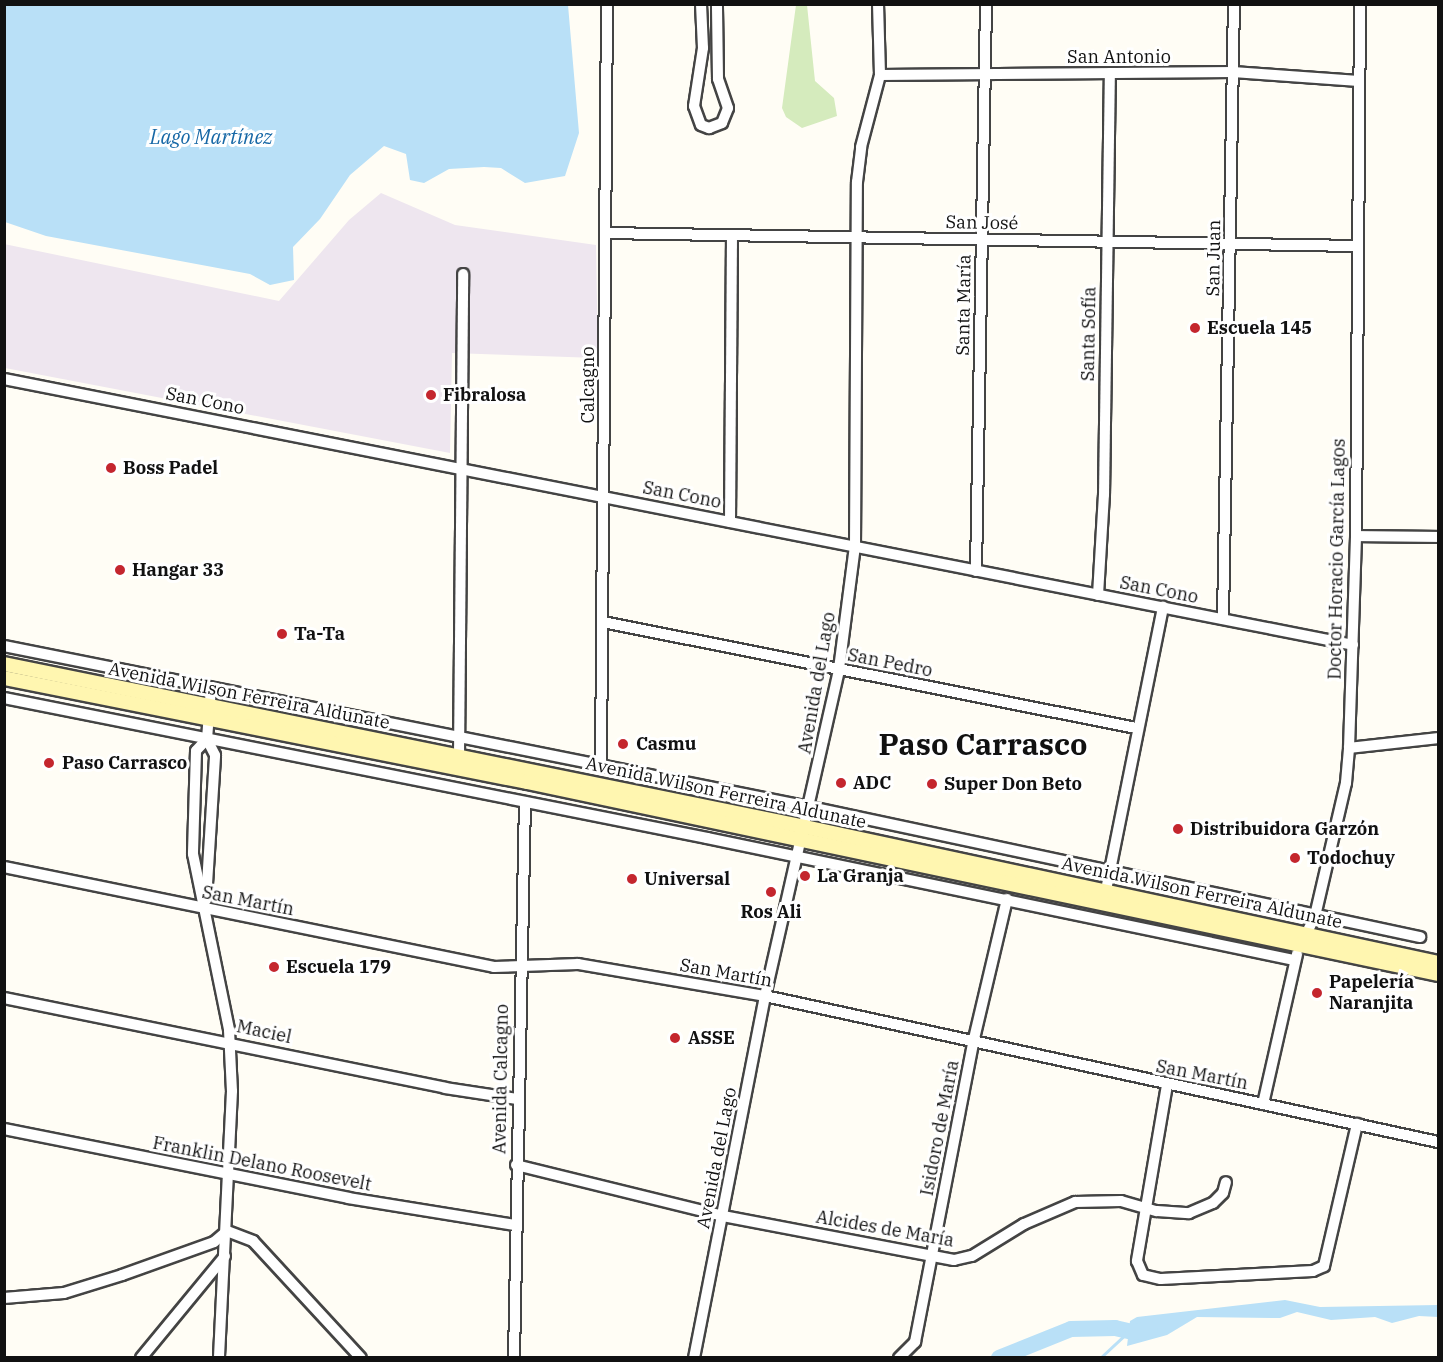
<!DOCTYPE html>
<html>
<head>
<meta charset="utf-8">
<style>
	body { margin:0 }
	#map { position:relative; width:1443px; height:1362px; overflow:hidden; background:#fffdf5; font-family:"IBM Plex Serif",serif }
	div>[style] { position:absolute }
	.industrial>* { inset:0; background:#eee6ef }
	.green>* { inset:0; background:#d5ebbd }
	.water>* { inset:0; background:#b9e0f7 }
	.stream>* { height:3px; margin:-1.5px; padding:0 1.5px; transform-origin:1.5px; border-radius:1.5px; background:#b9e0f7 }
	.river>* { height:16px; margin:-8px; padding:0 8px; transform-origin:8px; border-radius:8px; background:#b9e0f7 }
	.roads { filter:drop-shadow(2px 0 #444) drop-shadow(-2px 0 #444) drop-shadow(0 2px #444) drop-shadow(0 -2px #444) }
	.minor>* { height:10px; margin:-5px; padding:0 5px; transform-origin:5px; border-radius:5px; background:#fff }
	.secondary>* { height:14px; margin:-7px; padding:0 7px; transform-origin:7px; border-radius:7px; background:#fff6b0 }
	.dots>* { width:16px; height:16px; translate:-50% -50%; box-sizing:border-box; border:3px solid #fff; border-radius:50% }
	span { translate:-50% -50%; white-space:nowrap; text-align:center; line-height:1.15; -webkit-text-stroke:6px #fff; paint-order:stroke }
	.street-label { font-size:18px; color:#111 }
	.poi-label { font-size:18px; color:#111; font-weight:700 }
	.left { translate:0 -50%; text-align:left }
	.water-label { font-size:20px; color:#1768a6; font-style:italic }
	.town-label { font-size:30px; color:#111; font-weight:700 }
	.frame { position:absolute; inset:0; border:6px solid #111; pointer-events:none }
</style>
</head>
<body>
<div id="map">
	<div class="industrial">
		<div style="clip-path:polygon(381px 193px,455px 225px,596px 245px,598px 358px,452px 353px,450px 453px,5px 368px,4px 244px,279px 301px,349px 220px)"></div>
	</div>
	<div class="green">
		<div style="clip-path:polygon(796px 5px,807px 5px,815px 81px,834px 98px,837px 116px,802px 128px,786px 117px,782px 108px)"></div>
	</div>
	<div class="water">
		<div style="clip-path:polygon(5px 4px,568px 5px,579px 133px,565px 176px,525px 183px,501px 168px,484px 167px,449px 169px,424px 183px,410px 180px,406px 154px,384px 146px,350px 175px,320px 219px,293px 247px,294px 280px,270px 285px,250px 274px,46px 236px,5px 222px)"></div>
		<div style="clip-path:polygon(1285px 1300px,1320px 1307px,1438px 1305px,1438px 1317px,1419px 1316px,1392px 1323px,1375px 1317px,1331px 1320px,1297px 1312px,1280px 1318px,1197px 1317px,1167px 1335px,1127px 1346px,1130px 1321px,1137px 1317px)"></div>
	</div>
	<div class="stream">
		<div style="left:1100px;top:1358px;width:38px;rotate:-43deg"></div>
	</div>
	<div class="river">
		<div style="left:999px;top:1358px;width:78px;rotate:-21.9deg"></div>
		<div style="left:1071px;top:1329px;width:44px;rotate:-1.3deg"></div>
		<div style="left:1115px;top:1328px;width:18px;rotate:13deg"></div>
		<div style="left:1133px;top:1332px;width:17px;rotate:-10deg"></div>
	</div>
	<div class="roads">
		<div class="minor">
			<div style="left:701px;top:4px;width:44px;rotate:87.4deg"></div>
			<div style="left:703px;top:48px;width:59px;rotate:98.8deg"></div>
			<div style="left:694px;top:106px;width:20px;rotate:70deg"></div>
			<div style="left:701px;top:125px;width:9px;rotate:21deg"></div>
			<div style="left:709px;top:128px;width:14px;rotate:-21deg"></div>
			<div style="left:722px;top:123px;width:16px;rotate:-68deg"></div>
			<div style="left:728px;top:108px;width:31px;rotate:-109deg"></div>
			<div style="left:718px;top:79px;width:75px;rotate:-90.8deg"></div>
			<div style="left:880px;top:75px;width:353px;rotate:-0.5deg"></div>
			<div style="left:1233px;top:72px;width:126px;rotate:4.1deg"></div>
			<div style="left:605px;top:233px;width:752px;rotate:0.99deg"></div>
			<div style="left:4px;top:379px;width:1375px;rotate:11.15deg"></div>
			<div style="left:730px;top:522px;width:286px;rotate:-89.6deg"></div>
			<div style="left:1356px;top:536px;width:82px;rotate:0.7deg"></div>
			<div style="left:976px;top:571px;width:567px;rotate:-88.99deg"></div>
			<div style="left:1098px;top:595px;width:100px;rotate:-86.6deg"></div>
			<div style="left:1104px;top:495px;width:422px;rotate:-89.2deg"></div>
			<div style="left:1223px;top:619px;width:615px;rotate:-88.98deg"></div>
			<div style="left:603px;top:622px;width:543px;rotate:11.25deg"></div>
			<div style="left:4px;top:646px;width:822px;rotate:11.3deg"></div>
			<div style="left:810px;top:807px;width:624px;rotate:12.03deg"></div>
			<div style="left:4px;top:698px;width:717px;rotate:11.26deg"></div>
			<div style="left:707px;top:838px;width:600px;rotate:11.74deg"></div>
			<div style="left:207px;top:739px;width:16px;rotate:133deg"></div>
			<div style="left:196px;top:751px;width:103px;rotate:91.7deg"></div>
			<div style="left:193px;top:854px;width:180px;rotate:78.4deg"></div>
			<div style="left:229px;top:1030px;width:61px;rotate:87.2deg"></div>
			<div style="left:232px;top:1091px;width:267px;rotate:92.8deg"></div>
			<div style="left:207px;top:739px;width:51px;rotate:-85.5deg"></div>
			<div style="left:1349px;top:748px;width:90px;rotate:-6.4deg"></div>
			<div style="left:459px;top:756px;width:482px;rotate:-89.5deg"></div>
			<div style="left:601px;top:765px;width:761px;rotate:-89.55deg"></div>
			<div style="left:4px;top:867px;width:500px;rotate:11.53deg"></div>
			<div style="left:494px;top:967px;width:84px;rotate:-2deg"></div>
			<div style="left:578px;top:964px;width:190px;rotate:9.7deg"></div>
			<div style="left:765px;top:996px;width:689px;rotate:12.24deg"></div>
			<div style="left:1106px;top:890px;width:289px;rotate:-78.6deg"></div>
			<div style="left:206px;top:900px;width:145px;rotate:-86.4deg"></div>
			<div style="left:215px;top:755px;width:18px;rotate:-117deg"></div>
			<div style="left:1303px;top:940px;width:27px;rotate:-63deg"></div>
			<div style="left:1315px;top:916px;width:137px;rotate:-76.9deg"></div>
			<div style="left:1346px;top:783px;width:35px;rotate:-85deg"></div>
			<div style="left:1349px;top:748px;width:212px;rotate:-88.1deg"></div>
			<div style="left:1356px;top:536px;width:532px;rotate:-89.57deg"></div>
			<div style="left:4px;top:998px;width:450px;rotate:11.5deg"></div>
			<div style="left:445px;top:1088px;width:73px;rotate:8.7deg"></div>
			<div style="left:1167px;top:1085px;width:179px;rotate:99.7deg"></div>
			<div style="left:1137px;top:1261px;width:15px;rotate:67deg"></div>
			<div style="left:1143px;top:1275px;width:18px;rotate:13deg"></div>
			<div style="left:1161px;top:1279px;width:152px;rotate:-3deg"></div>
			<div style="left:1313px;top:1271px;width:12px;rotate:-24deg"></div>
			<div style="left:1324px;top:1266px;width:146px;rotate:-76.9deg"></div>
			<div style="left:1263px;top:1104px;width:154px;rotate:-77.2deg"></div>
			<div style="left:4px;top:1129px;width:351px;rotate:11.3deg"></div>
			<div style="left:348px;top:1198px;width:169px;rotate:9.2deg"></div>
			<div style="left:516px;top:1165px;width:213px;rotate:13.8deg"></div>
			<div style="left:723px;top:1216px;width:235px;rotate:10.8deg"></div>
			<div style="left:954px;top:1260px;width:18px;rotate:-13deg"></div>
			<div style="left:972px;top:1256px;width:61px;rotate:-31.6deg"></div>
			<div style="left:1024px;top:1224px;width:56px;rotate:-23.3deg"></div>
			<div style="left:1075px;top:1202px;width:46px;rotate:-1.2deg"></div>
			<div style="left:1121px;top:1201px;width:37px;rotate:16deg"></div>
			<div style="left:1157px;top:1211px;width:32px;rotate:4deg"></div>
			<div style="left:1189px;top:1213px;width:26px;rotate:-23deg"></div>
			<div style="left:1213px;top:1203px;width:14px;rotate:-45deg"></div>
			<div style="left:1223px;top:1193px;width:11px;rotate:-75deg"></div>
			<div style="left:4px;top:1298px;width:60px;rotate:-4.8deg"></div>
			<div style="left:64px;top:1293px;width:61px;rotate:-17.2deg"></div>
			<div style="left:122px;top:1275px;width:98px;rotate:-19.7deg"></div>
			<div style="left:214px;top:1242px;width:17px;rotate:-40deg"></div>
			<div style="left:227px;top:1231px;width:28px;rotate:21deg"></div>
			<div style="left:253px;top:1241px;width:159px;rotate:47.3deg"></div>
			<div style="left:141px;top:1358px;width:132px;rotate:-50.5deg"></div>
			<div style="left:514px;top:1358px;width:556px;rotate:-88.87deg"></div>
			<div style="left:694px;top:1358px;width:369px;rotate:-78.9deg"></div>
			<div style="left:765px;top:996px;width:335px;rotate:-77.2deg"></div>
			<div style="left:839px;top:669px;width:124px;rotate:-82.6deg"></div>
			<div style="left:855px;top:546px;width:364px;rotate:-89.7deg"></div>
			<div style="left:857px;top:182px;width:35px;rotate:-83deg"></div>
			<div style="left:861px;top:147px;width:74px;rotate:-75.2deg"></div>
			<div style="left:880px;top:75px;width:71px;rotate:-91.6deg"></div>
			<div style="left:899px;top:1358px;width:23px;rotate:-45deg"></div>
			<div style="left:915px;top:1342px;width:305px;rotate:-79deg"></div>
			<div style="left:973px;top:1043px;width:148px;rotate:-76.7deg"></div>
		</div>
		<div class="secondary">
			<div style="left:4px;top:664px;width:817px;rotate:11.5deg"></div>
			<div style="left:805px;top:827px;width:647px;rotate:12.13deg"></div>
			<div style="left:4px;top:678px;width:533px;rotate:11.25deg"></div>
			<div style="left:527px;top:782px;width:931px;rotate:11.9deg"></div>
		</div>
	</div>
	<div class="dots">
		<div style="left:1195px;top:328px;background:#c4262e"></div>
		<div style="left:431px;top:395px;background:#c4262e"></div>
		<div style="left:111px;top:468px;background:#c4262e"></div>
		<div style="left:120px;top:570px;background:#c4262e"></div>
		<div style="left:282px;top:634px;background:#c4262e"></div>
		<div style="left:623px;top:744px;background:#c4262e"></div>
		<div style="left:49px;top:763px;background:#c4262e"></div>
		<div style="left:841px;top:783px;background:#c4262e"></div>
		<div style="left:932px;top:784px;background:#c4262e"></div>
		<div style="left:1178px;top:829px;background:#c4262e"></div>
		<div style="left:1295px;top:858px;background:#c4262e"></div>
		<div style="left:805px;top:876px;background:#c4262e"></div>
		<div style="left:632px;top:879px;background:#c4262e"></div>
		<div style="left:771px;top:892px;background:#c4262e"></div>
		<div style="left:274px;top:967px;background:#c4262e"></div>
		<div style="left:1317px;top:993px;background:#c4262e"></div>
		<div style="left:675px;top:1038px;background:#c4262e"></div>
	</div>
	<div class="street-label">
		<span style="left:1119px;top:57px">San Antonio</span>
		<span style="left:982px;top:223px;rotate:1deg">San José</span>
		<span style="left:1214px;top:258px;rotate:-89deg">San Juan</span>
		<span style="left:964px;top:305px;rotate:-89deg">Santa María</span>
		<span style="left:1089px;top:334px;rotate:-89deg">Santa Sofía</span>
		<span style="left:588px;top:385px;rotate:-90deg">Calcagno</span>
		<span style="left:205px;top:401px;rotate:11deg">San Cono</span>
		<span style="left:682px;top:495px;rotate:11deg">San Cono</span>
		<span style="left:1337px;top:559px;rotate:-89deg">Doctor Horacio García Lagos</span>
		<span style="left:1159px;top:590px;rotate:11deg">San Cono</span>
		<span style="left:890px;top:663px;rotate:11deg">San Pedro</span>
		<span style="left:817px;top:683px;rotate:-80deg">Avenida del Lago</span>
		<span style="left:249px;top:696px;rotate:11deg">Avenida Wilson Ferreira Aldunate</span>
		<span style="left:726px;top:793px;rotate:12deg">Avenida Wilson Ferreira Aldunate</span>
		<span style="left:1202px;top:893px;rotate:12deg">Avenida Wilson Ferreira Aldunate</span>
		<span style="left:248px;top:901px;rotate:11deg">San Martín</span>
		<span style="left:726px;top:973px;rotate:10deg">San Martín</span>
		<span style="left:264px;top:1032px;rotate:12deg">Maciel</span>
		<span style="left:1202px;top:1075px;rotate:11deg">San Martín</span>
		<span style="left:501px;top:1079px;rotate:-89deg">Avenida Calcagno</span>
		<span style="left:940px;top:1128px;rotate:-79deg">Isidoro de María</span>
		<span style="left:717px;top:1158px;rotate:-79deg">Avenida del Lago</span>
		<span style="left:262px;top:1164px;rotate:11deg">Franklin Delano Roosevelt</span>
		<span style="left:885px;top:1229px;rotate:10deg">Alcides de María</span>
	</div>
	<div class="poi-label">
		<span class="left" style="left:1207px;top:328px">Escuela 145</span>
		<span class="left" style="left:443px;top:395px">Fibralosa</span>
		<span class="left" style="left:123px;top:468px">Boss Padel</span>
		<span class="left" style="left:132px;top:570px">Hangar 33</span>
		<span class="left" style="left:294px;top:634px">Ta-Ta</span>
		<span class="left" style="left:636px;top:744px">Casmu</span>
		<span class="left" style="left:62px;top:763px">Paso Carrasco</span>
		<span class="left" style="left:853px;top:783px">ADC</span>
		<span class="left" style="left:944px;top:784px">Super Don Beto</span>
		<span class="left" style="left:1190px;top:829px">Distribuidora Garzón</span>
		<span class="left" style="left:1307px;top:858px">Todochuy</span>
		<span class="left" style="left:817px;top:876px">La Granja</span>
		<span class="left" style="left:644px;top:879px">Universal</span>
		<span style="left:771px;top:912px">Ros Ali</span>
		<span class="left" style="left:286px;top:967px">Escuela 179</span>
		<span class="left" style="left:1329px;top:993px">Papelería<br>Naranjita</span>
		<span class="left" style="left:688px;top:1038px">ASSE</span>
	</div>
	<div class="water-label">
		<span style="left:211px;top:136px">Lago Martínez</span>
	</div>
	<div class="town-label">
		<span style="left:983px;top:744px">Paso Carrasco</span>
	</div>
	<div class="frame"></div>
</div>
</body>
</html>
